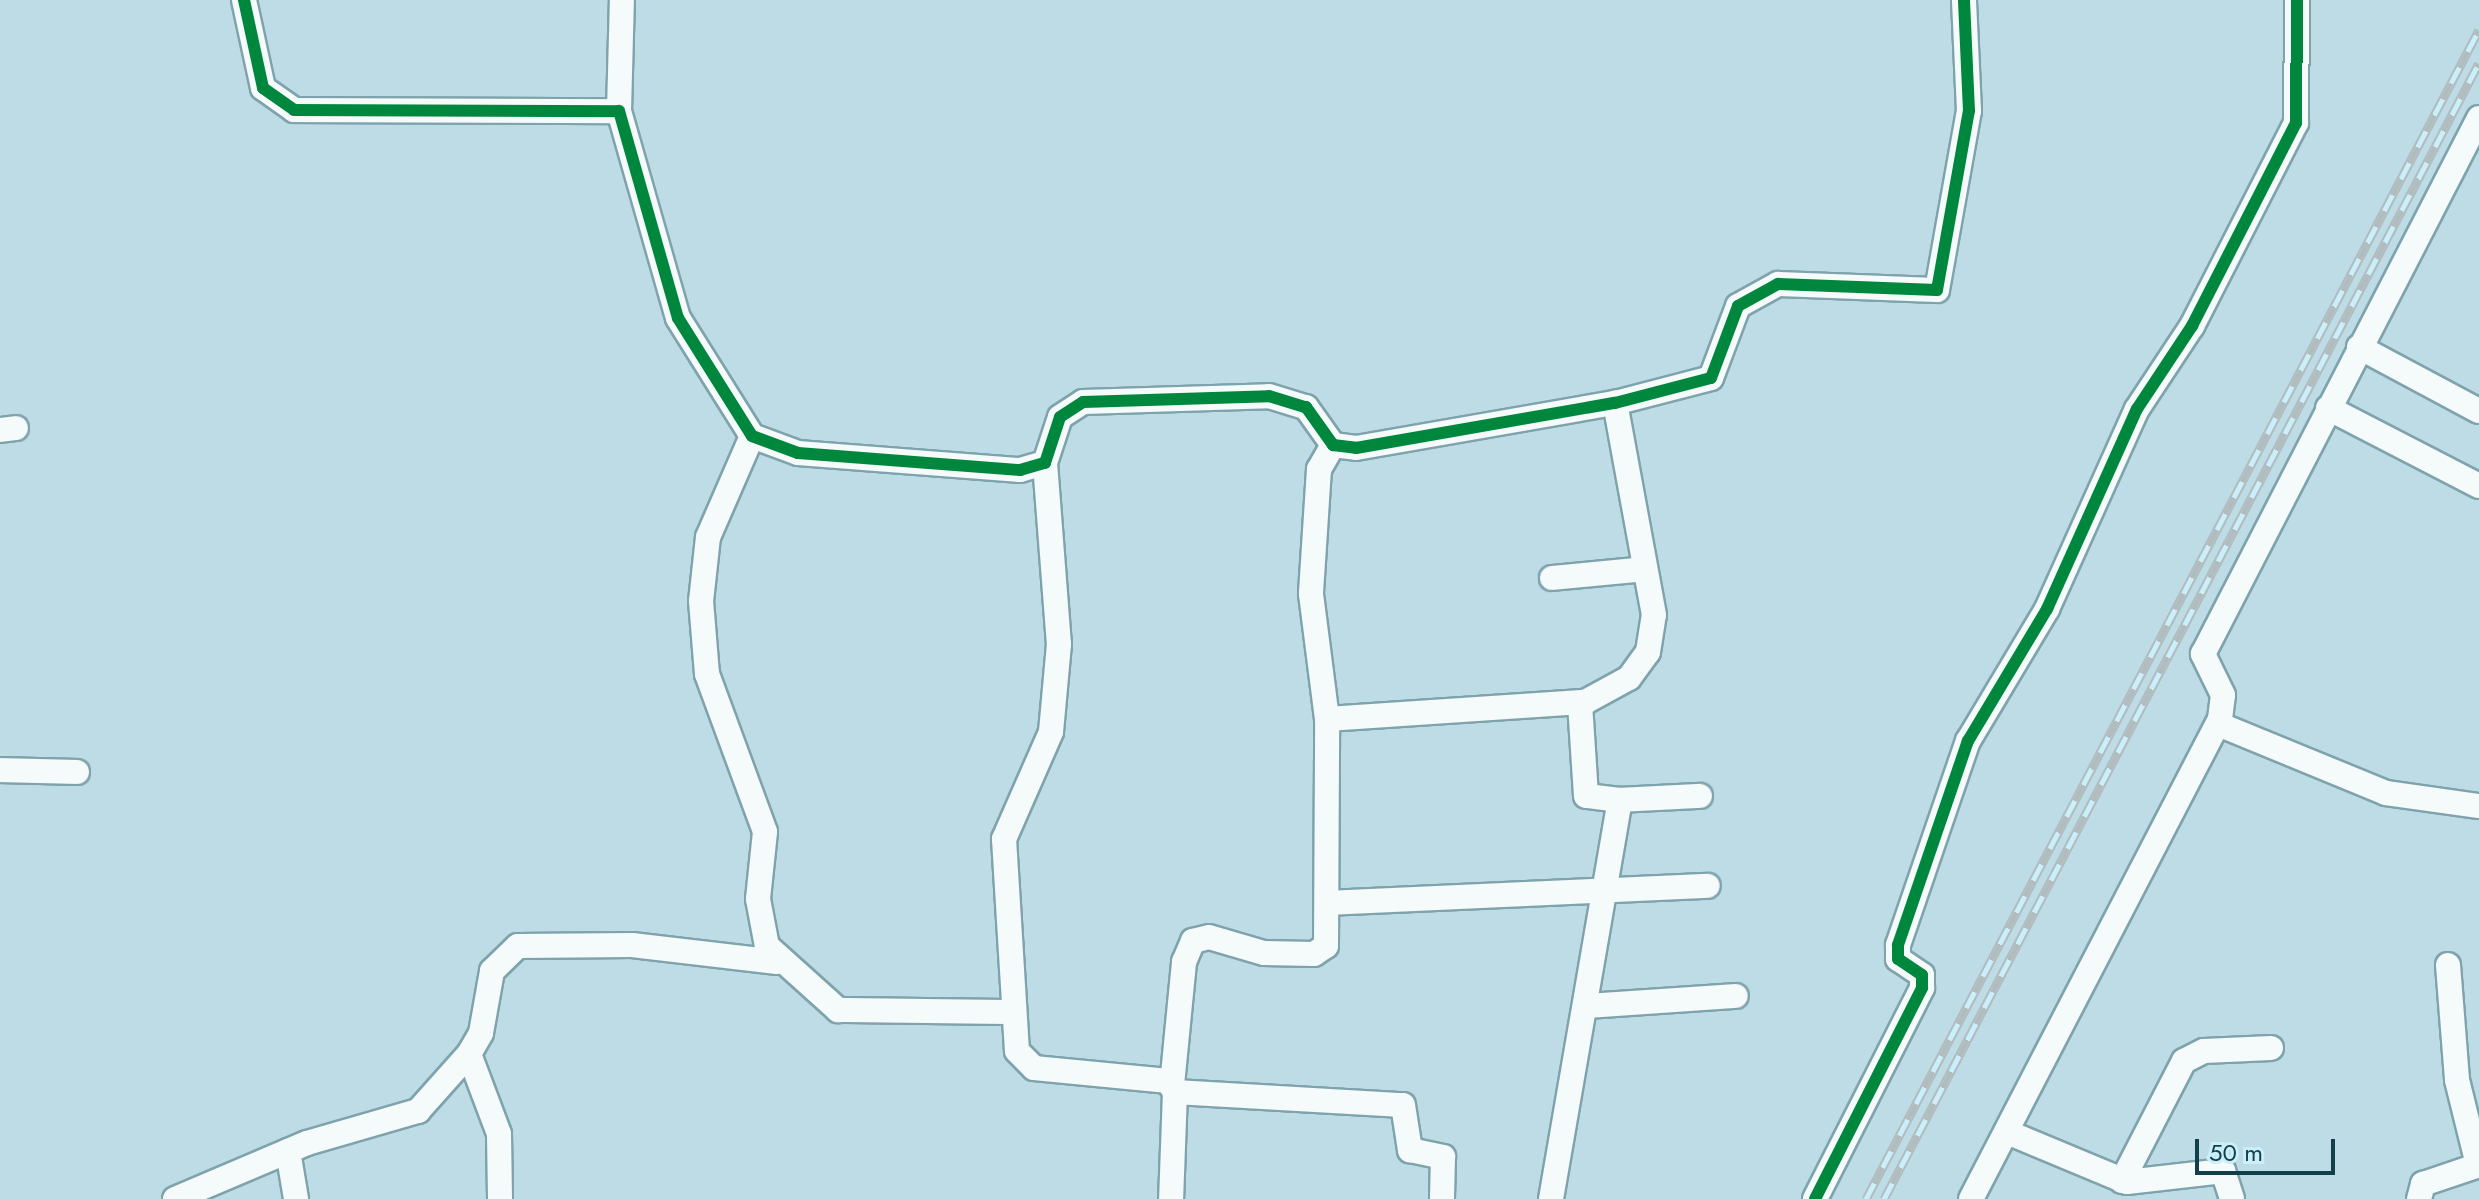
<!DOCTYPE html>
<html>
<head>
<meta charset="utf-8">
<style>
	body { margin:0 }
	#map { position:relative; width:2479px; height:1199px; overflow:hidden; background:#bedce5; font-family:Jost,sans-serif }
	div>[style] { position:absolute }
	.roads { filter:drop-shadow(2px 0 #7fa3ac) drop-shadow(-2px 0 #7fa3ac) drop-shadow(0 2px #7fa3ac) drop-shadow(0 -2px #7fa3ac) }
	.minor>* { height:24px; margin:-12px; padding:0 12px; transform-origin:12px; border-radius:12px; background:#f5fafb }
	.rail>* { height:9px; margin-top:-4.5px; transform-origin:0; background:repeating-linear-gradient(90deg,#caeffb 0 18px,#b1bcbf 0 36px); box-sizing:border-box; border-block:2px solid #b1bcbf }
	.cycleway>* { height:12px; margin:-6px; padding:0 6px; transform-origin:6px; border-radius:6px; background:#00873e }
	span { translate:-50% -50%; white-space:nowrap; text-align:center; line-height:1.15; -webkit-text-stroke:6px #caeffb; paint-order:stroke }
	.scale { position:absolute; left:2195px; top:1139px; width:140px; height:36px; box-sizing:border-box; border:4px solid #133f4b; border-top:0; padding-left:10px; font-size:24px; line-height:28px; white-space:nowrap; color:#133f4b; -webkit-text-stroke:6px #caeffb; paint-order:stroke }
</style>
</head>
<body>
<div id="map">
	<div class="roads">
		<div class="minor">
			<div style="left:244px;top:0;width:90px;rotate:77.8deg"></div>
			<div style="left:263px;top:88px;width:38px;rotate:35deg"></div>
			<div style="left:294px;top:110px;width:325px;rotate:0.2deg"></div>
			<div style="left:619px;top:111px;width:215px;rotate:74.1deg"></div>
			<div style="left:678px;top:318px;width:139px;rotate:57.9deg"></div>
			<div style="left:752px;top:436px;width:49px;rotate:20.3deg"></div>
			<div style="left:798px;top:453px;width:223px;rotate:4.4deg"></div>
			<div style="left:1020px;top:470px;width:26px;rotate:-16deg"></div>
			<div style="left:1045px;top:463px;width:48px;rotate:-71.9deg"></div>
			<div style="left:1060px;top:417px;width:27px;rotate:-33deg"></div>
			<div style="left:1083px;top:402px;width:186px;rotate:-1.8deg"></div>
			<div style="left:1269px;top:396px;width:39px;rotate:17deg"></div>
			<div style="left:1306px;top:407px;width:47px;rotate:54.6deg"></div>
			<div style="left:1333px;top:445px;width:23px;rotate:7deg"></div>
			<div style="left:1356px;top:448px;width:263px;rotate:-9.9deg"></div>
			<div style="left:1615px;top:403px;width:99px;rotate:-14.6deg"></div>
			<div style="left:1711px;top:378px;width:77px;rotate:-69.4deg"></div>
			<div style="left:1738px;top:306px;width:46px;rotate:-28.8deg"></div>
			<div style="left:1778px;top:284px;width:159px;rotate:2.2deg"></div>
			<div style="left:1937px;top:290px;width:182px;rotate:-79.9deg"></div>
			<div style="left:1969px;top:111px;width:111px;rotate:-92.6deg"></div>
			<div style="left:619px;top:111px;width:111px;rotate:-88.5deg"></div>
			<div style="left:2359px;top:347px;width:136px;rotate:28.1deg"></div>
			<div style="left:2328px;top:408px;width:170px;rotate:27.3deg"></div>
			<div style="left:0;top:430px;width:16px;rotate:-7deg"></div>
			<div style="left:752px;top:436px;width:110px;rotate:113.5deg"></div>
			<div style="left:708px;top:537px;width:64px;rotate:96.2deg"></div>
			<div style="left:701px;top:601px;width:73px;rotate:85.3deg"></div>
			<div style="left:707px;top:674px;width:168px;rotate:69.8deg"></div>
			<div style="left:765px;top:832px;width:67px;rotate:96deg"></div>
			<div style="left:758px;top:899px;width:48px;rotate:79.2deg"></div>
			<div style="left:767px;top:946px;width:96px;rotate:42deg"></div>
			<div style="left:838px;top:1010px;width:176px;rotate:0.7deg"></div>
			<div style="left:1333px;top:445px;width:28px;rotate:120deg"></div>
			<div style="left:1319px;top:469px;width:125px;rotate:93.7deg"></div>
			<div style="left:1311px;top:594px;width:126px;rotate:82.7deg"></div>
			<div style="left:1327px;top:719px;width:259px;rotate:-3.8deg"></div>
			<div style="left:1585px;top:702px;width:50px;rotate:-28.6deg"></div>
			<div style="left:1629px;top:678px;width:32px;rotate:-54deg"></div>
			<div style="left:1648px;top:652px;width:37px;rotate:-81deg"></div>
			<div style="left:1654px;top:615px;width:216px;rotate:-100.4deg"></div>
			<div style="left:1045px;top:463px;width:182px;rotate:85.6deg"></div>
			<div style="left:1059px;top:644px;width:88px;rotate:95.2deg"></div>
			<div style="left:1051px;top:732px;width:117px;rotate:113.7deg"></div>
			<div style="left:1004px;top:839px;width:212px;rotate:86.5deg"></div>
			<div style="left:1017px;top:1051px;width:24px;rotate:45deg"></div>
			<div style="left:1034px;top:1068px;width:135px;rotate:5.5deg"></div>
			<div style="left:1168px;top:1081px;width:13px;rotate:58deg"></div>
			<div style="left:1175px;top:1092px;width:107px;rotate:92.1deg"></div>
			<div style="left:1552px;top:578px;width:93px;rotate:-5.5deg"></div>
			<div style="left:2218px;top:724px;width:182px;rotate:22.3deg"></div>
			<div style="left:2386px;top:793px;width:94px;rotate:8deg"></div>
			<div style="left:0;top:770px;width:77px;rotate:1.5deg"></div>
			<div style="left:1620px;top:800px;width:80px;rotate:-2.9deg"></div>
			<div style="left:1327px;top:903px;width:381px;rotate:-2.6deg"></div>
			<div style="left:2448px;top:965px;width:115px;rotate:85.5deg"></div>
			<div style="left:2457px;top:1080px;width:88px;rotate:76.1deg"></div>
			<div style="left:1588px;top:1006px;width:148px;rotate:-3.9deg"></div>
			<div style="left:469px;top:1054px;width:85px;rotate:69.4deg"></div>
			<div style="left:499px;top:1134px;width:65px;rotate:89.1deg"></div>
			<div style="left:1172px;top:1085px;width:124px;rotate:-84.4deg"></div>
			<div style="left:1184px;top:962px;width:23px;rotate:-67deg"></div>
			<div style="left:1193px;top:941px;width:16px;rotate:-14deg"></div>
			<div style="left:1209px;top:937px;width:57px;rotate:16.2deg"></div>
			<div style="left:1264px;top:953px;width:50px;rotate:1.1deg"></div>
			<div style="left:1314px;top:954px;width:14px;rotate:-34deg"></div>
			<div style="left:1326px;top:946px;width:227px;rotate:-89.7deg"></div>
			<div style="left:1175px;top:1092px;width:228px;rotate:3.3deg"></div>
			<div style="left:1403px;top:1105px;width:46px;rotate:81.2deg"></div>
			<div style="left:1410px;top:1150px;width:34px;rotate:12deg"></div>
			<div style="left:1443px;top:1157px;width:42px;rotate:91.4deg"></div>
			<div style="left:2007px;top:1132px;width:130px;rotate:22.6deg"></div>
			<div style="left:2127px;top:1182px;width:97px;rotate:-6.5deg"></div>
			<div style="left:2223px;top:1171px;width:29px;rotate:72deg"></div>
			<div style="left:288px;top:1151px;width:49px;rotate:80.5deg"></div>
			<div style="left:2122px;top:1181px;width:135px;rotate:-62.7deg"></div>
			<div style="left:2184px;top:1061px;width:22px;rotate:-27deg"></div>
			<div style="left:2204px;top:1051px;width:67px;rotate:-2.6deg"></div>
			<div style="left:175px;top:1199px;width:143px;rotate:-23deg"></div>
			<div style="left:307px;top:1143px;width:116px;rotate:-16.1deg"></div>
			<div style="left:418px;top:1111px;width:76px;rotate:-48.2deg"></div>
			<div style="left:469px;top:1054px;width:24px;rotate:-60deg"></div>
			<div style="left:481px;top:1033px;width:63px;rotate:-79.9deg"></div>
			<div style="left:492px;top:971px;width:36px;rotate:-44deg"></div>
			<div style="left:518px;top:946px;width:114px;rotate:-0.5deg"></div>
			<div style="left:632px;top:945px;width:146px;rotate:6.7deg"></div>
			<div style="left:1551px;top:1199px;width:405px;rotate:-80.2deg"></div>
			<div style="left:1620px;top:800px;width:34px;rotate:-173deg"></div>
			<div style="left:1586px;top:796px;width:93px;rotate:-93.7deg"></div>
			<div style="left:1815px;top:1199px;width:237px;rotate:-63.1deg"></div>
			<div style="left:1922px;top:988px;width:13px;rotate:-90deg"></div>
			<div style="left:1922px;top:975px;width:29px;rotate:-146deg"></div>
			<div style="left:1898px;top:959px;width:14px;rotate:-90deg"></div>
			<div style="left:1898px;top:945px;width:216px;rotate:-71.1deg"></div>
			<div style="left:1968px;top:741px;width:154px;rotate:-59.1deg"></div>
			<div style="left:2047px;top:609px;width:219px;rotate:-65.8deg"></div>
			<div style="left:2137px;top:409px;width:100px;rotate:-56.5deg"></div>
			<div style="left:2192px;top:326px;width:228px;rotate:-62.9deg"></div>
			<div style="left:2296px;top:123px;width:123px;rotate:-89.5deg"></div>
			<div style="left:1971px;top:1199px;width:541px;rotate:-62.58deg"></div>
			<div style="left:2220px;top:719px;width:24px;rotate:-83deg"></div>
			<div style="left:2223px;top:695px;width:46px;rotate:-116deg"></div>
			<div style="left:2203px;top:654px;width:603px;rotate:-62.75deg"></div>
			<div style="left:2419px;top:1199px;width:16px;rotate:-75deg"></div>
			<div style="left:2423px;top:1184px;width:59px;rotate:-18.7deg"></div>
		</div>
	</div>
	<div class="rail">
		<div style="left:1866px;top:1199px;width:1320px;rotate:-62.33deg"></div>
		<div style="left:1884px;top:1199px;width:1282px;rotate:-62.36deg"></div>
	</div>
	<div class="cycleway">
		<div style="left:244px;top:0;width:90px;rotate:77.8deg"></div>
		<div style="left:263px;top:88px;width:38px;rotate:35deg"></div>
		<div style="left:294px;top:110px;width:325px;rotate:0.2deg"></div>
		<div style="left:619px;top:111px;width:215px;rotate:74.1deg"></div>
		<div style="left:678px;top:318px;width:139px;rotate:57.9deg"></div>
		<div style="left:752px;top:436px;width:49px;rotate:20.3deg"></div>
		<div style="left:798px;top:453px;width:223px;rotate:4.4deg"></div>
		<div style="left:1020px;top:470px;width:26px;rotate:-16deg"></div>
		<div style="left:1045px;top:463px;width:48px;rotate:-71.9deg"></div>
		<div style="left:1060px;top:417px;width:27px;rotate:-33deg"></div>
		<div style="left:1083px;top:402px;width:186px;rotate:-1.8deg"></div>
		<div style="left:1269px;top:396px;width:39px;rotate:17deg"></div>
		<div style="left:1306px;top:407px;width:47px;rotate:54.6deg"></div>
		<div style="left:1333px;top:445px;width:23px;rotate:7deg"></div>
		<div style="left:1356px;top:448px;width:263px;rotate:-9.9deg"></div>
		<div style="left:1615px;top:403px;width:99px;rotate:-14.6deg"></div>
		<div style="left:1711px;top:378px;width:77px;rotate:-69.4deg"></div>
		<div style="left:1738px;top:306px;width:46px;rotate:-28.8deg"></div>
		<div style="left:1778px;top:284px;width:159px;rotate:2.2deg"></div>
		<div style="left:1937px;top:290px;width:182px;rotate:-79.9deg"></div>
		<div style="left:1969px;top:111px;width:111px;rotate:-92.6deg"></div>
		<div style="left:1815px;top:1199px;width:237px;rotate:-63.1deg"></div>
		<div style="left:1922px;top:988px;width:13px;rotate:-90deg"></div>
		<div style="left:1922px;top:975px;width:29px;rotate:-146deg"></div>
		<div style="left:1898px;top:959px;width:14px;rotate:-90deg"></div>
		<div style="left:1898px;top:945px;width:216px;rotate:-71.1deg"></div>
		<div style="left:1968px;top:741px;width:154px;rotate:-59.1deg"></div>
		<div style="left:2047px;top:609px;width:219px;rotate:-65.8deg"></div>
		<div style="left:2137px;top:409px;width:100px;rotate:-56.5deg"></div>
		<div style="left:2192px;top:326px;width:228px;rotate:-62.9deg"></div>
		<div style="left:2296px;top:123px;width:123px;rotate:-89.5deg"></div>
	</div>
	<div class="scale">50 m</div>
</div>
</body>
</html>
